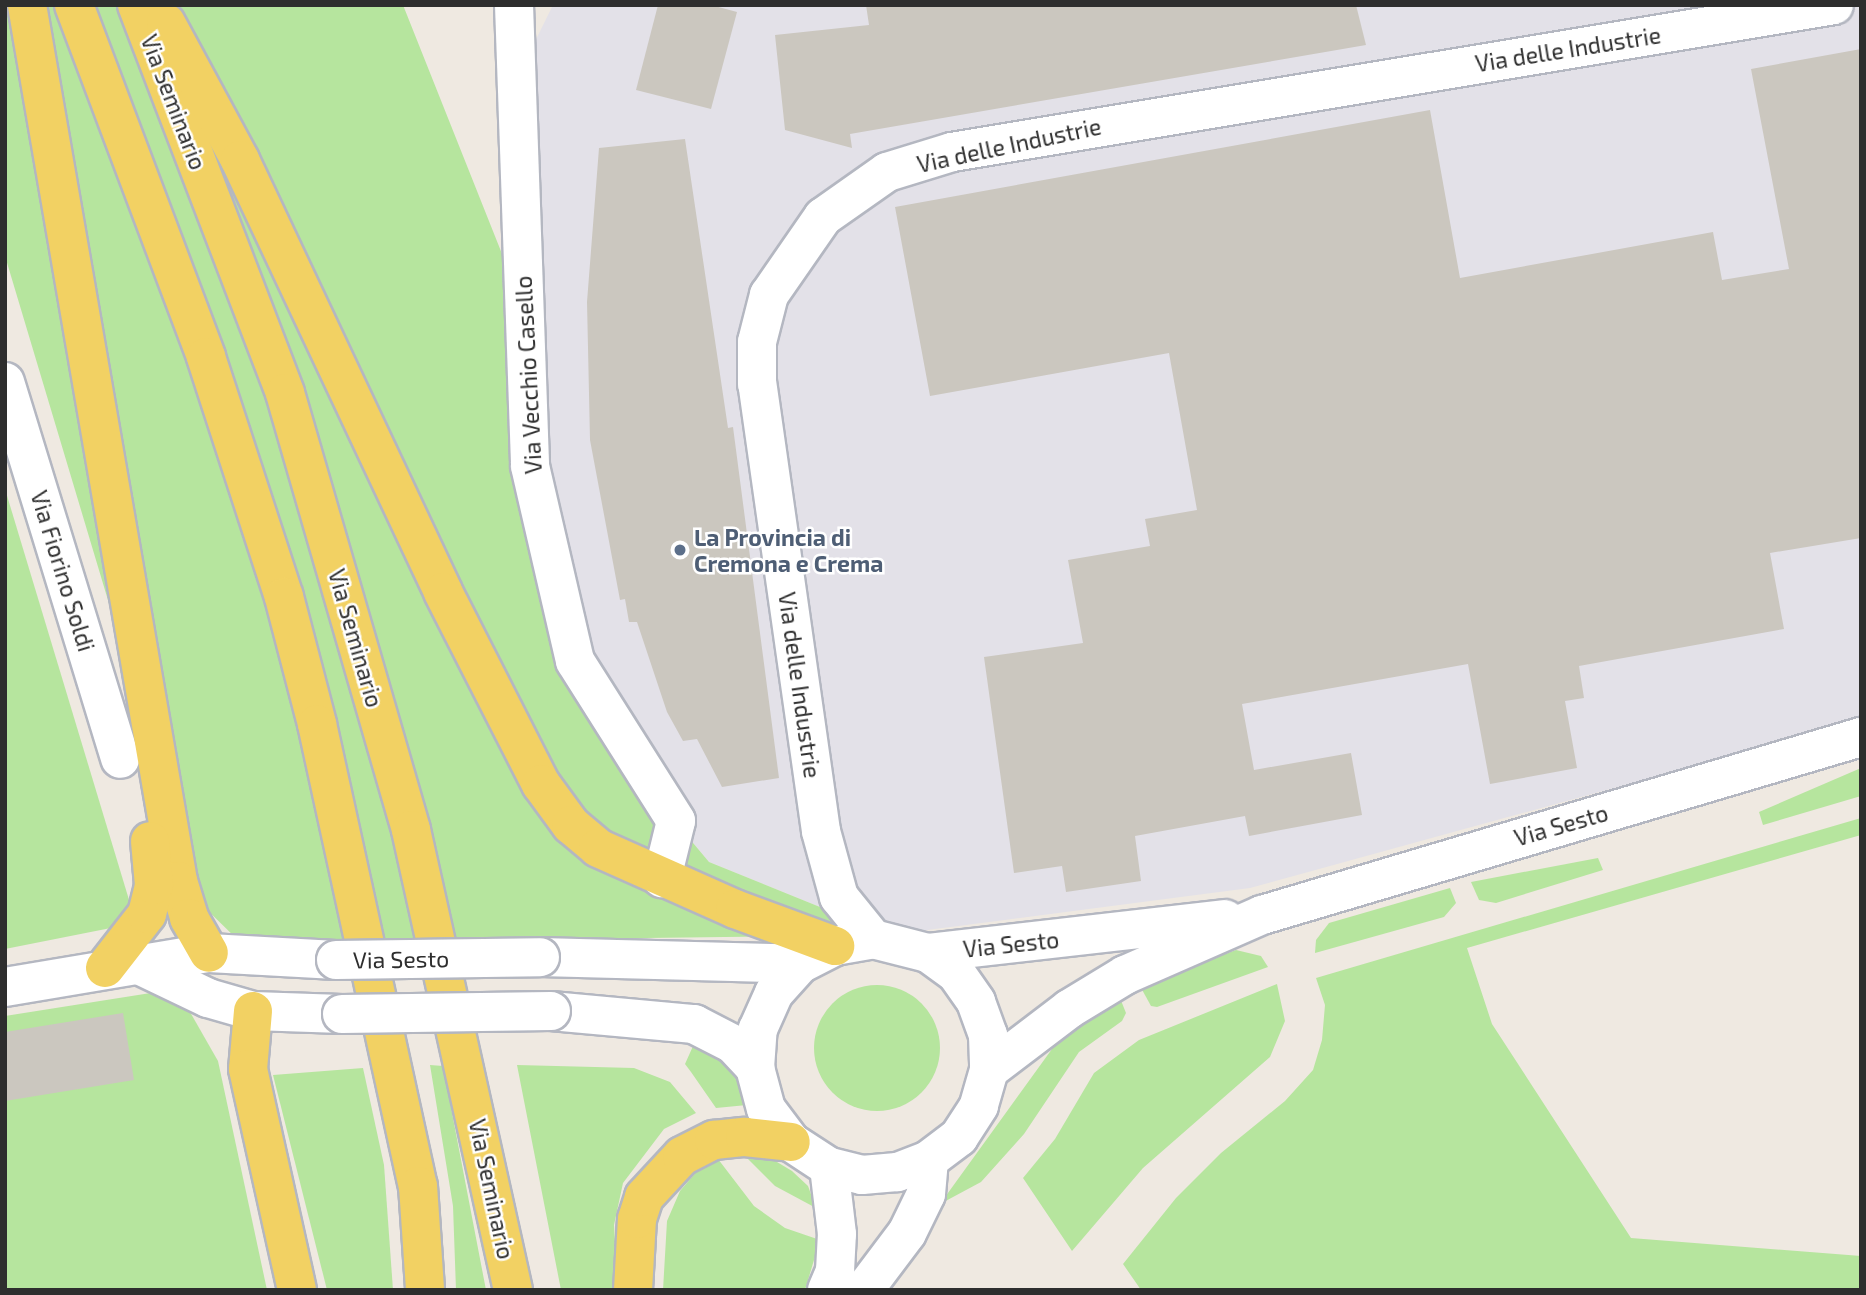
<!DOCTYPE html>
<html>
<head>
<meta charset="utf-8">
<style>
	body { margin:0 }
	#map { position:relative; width:1866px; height:1295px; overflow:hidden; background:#efe9e1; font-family:"Exo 2",sans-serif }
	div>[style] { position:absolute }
	.industrial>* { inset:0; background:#e3e1e8 }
	.green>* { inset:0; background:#b6e59e }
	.round { border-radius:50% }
	.building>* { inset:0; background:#cbc7bf }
	.roads { filter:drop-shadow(2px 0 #b4b7c1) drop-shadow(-2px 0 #b4b7c1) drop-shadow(0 2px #b4b7c1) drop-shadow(0 -2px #b4b7c1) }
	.minor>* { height:38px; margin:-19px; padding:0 19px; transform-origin:19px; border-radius:19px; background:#fff }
	.major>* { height:38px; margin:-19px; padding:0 19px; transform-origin:19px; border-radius:19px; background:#f2d163 }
	.bridges { filter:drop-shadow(2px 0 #b4b7c1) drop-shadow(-2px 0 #b4b7c1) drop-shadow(0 2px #b4b7c1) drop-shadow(0 -2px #b4b7c1) }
	.minor-bridge>* { height:38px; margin:-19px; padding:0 19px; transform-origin:19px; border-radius:19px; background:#fff }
	.dots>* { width:19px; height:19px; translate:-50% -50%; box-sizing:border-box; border:4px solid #fff; border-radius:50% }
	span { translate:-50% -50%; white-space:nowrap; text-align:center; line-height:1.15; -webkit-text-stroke:5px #fff; paint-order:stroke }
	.street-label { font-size:23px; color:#2e2e2e }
	.service-label { font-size:23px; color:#4e5e75; font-weight:700 }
	.left { translate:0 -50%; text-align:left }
	.frame { position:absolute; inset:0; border:7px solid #2e2e2e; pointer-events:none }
</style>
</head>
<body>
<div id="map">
	<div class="industrial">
		<div style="clip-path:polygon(553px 5px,1861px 5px,1861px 720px,1250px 888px,889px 935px,709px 862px,662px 806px,572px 661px,524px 471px,513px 86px)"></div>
	</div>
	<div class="green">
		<div style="clip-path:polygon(5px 5px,403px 5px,518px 294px,572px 661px,662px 806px,709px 862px,889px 935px,241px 943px,198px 901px,5px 256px)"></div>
		<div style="clip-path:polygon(5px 489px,136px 923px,5px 949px)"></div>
		<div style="clip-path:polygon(1861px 768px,1861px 796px,1763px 825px,1759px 812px)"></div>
		<div style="clip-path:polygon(1861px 818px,1861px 835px,1467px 948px,1492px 1024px,1631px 1238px,1861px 1256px,1861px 1290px,1141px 1290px,1123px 1264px,1176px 1198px,1221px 1153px,1285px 1101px,1313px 1070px,1322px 1040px,1325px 1005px,1316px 978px)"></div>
		<div style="clip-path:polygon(1598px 858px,1603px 870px,1496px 903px,1479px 900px,1471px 882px)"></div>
		<div style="clip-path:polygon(1450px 888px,1456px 903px,1444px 917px,1315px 953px,1316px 940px,1329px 923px)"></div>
		<div style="clip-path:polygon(1236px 950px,1261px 956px,1268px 967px,1157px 1007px,1151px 1006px,1140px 986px)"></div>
		<div style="clip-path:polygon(1277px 984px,1285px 1021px,1270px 1057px,1143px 1168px,1072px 1251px,1023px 1178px,1055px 1139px,1094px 1073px,1139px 1040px)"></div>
		<div class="round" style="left:814px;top:985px;width:126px;height:126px"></div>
		<div style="clip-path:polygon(157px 992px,190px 1012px,218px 1061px,267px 1290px,5px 1290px,5px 1016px)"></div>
		<div style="clip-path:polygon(1120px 998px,1126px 1013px,1122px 1021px,1079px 1052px,1024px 1134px,981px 1182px,940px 1204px,1065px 1031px)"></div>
		<div style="clip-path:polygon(698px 1035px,733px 1064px,747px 1105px,716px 1108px,691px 1072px,685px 1064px)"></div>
		<div style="clip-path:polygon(430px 1065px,443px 1066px,486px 1290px,456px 1290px,453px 1206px)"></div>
		<div style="clip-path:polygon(517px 1065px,634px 1068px,670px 1082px,696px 1113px,664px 1129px,623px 1183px,614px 1225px,618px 1290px,561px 1290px)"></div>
		<div style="clip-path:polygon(363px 1068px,384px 1165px,393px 1290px,327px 1290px,273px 1075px)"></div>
		<div style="clip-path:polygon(742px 1153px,772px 1159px,792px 1171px,808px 1186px,816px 1208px,775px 1186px)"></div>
		<div style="clip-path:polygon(718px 1159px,754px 1206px,785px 1228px,820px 1240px,805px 1290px,663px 1290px,667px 1221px,680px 1191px,698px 1170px)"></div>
	</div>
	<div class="building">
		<div style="clip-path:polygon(658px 5px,711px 5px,737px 12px,711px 109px,636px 90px)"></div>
		<div style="clip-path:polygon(866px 5px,1356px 5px,1366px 45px,850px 134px,852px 148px,785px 130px,775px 35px,869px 25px)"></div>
		<div style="clip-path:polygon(1861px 49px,1861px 538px,1770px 553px,1784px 629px,1579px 666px,1584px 698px,1565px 701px,1577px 768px,1490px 784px,1468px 664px,1242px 704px,1254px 770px,1351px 753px,1362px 815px,1249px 836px,1245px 816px,1135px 836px,1141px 881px,1066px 892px,1062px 866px,1014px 873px,984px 657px,1083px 643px,1068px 560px,1150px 546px,1145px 519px,1197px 510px,1169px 353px,930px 396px,895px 207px,1430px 110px,1460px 278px,1713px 232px,1722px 280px,1789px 269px,1751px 69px)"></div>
		<div style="clip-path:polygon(685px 139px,728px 428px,733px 427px,779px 778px,722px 787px,697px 739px,683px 741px,667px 712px,637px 622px,629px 622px,625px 599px,620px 600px,590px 440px,587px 302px,599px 148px)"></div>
		<div style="clip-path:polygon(123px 1013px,134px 1080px,5px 1101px,5px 1032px)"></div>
	</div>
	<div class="roads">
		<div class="minor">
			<div style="left:514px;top:5px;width:461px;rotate:88deg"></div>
			<div style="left:530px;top:466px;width:200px;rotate:77deg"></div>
			<div style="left:575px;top:661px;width:189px;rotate:57.7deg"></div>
			<div style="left:676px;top:821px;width:59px;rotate:103.8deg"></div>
			<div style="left:5px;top:382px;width:394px;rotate:73deg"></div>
			<div style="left:873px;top:939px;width:54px;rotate:-129deg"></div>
			<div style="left:839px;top:897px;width:68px;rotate:-105.3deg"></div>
			<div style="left:821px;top:831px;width:452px;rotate:-98.1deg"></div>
			<div style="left:757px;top:384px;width:42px;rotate:-90deg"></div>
			<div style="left:757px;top:342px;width:49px;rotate:-75.7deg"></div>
			<div style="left:769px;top:295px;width:95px;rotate:-55.3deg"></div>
			<div style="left:823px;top:217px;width:78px;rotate:-35.1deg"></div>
			<div style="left:887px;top:172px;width:68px;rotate:-17.1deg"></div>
			<div style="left:952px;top:152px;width:894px;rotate:-9.46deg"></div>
			<div style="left:928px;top:953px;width:299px;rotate:-6.5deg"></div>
			<div style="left:540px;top:957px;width:260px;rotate:1.5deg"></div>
			<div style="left:800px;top:964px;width:39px;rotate:-27deg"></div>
			<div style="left:835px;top:946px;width:39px;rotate:-10deg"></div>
			<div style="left:873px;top:939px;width:57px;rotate:14.3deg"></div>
			<div style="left:928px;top:953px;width:34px;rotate:36deg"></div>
			<div style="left:956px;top:973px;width:35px;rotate:55deg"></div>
			<div style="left:976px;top:1002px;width:35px;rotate:70deg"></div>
			<div style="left:988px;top:1035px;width:35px;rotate:88deg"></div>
			<div style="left:989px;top:1070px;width:37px;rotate:106deg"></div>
			<div style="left:979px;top:1106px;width:37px;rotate:123deg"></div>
			<div style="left:959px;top:1137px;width:38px;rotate:143deg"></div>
			<div style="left:929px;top:1160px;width:34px;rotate:159deg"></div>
			<div style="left:897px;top:1172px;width:35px;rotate:175deg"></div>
			<div style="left:862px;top:1175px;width:34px;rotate:-166deg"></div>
			<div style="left:829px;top:1167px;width:45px;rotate:-146.7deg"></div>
			<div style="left:791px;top:1142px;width:41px;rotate:-127.1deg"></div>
			<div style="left:766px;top:1109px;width:42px;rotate:-105deg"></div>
			<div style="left:755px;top:1068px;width:39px;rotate:-86deg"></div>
			<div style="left:758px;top:1029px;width:39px;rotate:-66deg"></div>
			<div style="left:774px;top:993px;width:39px;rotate:-48deg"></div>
			<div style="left:135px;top:963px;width:81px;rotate:25.6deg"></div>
			<div style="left:208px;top:998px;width:47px;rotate:16.1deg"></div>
			<div style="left:253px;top:1011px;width:89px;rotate:1.9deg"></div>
			<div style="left:5px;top:987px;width:207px;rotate:-9.5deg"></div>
			<div style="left:209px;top:953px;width:127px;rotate:3.2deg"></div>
			<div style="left:551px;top:1011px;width:144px;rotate:5.2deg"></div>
			<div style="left:694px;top:1024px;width:44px;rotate:27.1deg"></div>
			<div style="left:733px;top:1044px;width:33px;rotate:47deg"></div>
			<div style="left:989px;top:1070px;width:101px;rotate:-37.3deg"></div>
			<div style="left:1069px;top:1009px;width:66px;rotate:-31.3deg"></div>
			<div style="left:1125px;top:975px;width:150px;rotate:-23.7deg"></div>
			<div style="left:1262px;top:915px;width:625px;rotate:-16.55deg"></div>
			<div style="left:827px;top:1290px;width:21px;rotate:-67deg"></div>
			<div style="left:835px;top:1271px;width:37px;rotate:-87deg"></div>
			<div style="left:837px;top:1234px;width:67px;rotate:-96.8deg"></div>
			<div style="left:864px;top:1290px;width:71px;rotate:-53deg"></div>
			<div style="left:907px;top:1233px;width:43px;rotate:-64deg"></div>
			<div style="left:926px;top:1194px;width:34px;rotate:-85deg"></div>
		</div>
		<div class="major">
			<div style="left:27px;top:5px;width:889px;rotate:80.22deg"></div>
			<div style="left:178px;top:881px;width:39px;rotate:73deg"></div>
			<div style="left:189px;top:918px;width:40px;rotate:60.3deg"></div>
			<div style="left:74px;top:5px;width:376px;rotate:69.4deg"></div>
			<div style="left:206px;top:357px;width:252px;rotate:72deg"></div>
			<div style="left:284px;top:597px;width:131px;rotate:75.4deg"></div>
			<div style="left:317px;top:724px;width:473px;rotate:77.7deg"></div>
			<div style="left:418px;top:1186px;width:104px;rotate:86.1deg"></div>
			<div style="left:137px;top:5px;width:415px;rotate:69.1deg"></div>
			<div style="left:285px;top:393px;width:455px;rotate:73.9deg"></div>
			<div style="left:411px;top:830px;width:471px;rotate:77.5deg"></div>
			<div style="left:166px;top:23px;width:156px;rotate:61.6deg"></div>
			<div style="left:240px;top:160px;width:477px;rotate:64.8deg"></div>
			<div style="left:443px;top:592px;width:216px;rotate:63deg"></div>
			<div style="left:541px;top:784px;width:51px;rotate:53.8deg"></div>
			<div style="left:571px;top:825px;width:35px;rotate:40deg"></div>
			<div style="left:598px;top:848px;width:150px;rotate:24deg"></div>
			<div style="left:735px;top:909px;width:107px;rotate:20.3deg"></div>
			<div style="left:105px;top:968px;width:68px;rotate:-52.1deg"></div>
			<div style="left:147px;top:914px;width:30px;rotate:-76deg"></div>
			<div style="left:154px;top:885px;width:44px;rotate:-95.2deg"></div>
			<div style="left:253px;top:1011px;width:58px;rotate:94.9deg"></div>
			<div style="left:248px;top:1069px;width:226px;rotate:77.5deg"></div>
			<div style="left:633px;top:1290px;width:71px;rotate:-86.8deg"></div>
			<div style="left:637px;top:1219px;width:23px;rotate:-72deg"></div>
			<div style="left:644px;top:1197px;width:56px;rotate:-47.2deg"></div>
			<div style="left:682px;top:1156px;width:36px;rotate:-27deg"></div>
			<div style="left:714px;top:1140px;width:31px;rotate:-6deg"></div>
			<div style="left:745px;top:1137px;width:46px;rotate:6.2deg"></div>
		</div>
	</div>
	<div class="bridges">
		<div class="minor-bridge">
			<div style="left:336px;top:960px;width:204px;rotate:-0.8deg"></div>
			<div style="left:342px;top:1014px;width:209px;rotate:-0.8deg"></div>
		</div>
	</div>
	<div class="dots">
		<div style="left:680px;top:550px;background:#5c6f8a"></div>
	</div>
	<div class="street-label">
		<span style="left:1568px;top:49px;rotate:-9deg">Via delle Industrie</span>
		<span style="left:174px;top:102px;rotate:69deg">Via Seminario</span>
		<span style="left:1009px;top:145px;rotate:-12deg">Via delle Industrie</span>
		<span style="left:528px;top:375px;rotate:-93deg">Via Vecchio Casello</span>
		<span style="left:63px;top:571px;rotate:73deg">Via Fiorino Soldi</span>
		<span style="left:356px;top:638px;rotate:74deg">Via Seminario</span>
		<span style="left:800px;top:685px;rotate:82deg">Via delle Industrie</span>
		<span style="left:1561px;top:825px;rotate:-16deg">Via Sesto</span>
		<span style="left:1011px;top:944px;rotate:-6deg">Via Sesto</span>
		<span style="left:401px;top:959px;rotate:-1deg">Via Sesto</span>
		<span style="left:492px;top:1189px;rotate:78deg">Via Seminario</span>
	</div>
	<div class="service-label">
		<span class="left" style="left:694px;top:550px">La Provincia di<br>Cremona e Crema</span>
	</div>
	<div class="frame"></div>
</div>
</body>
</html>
